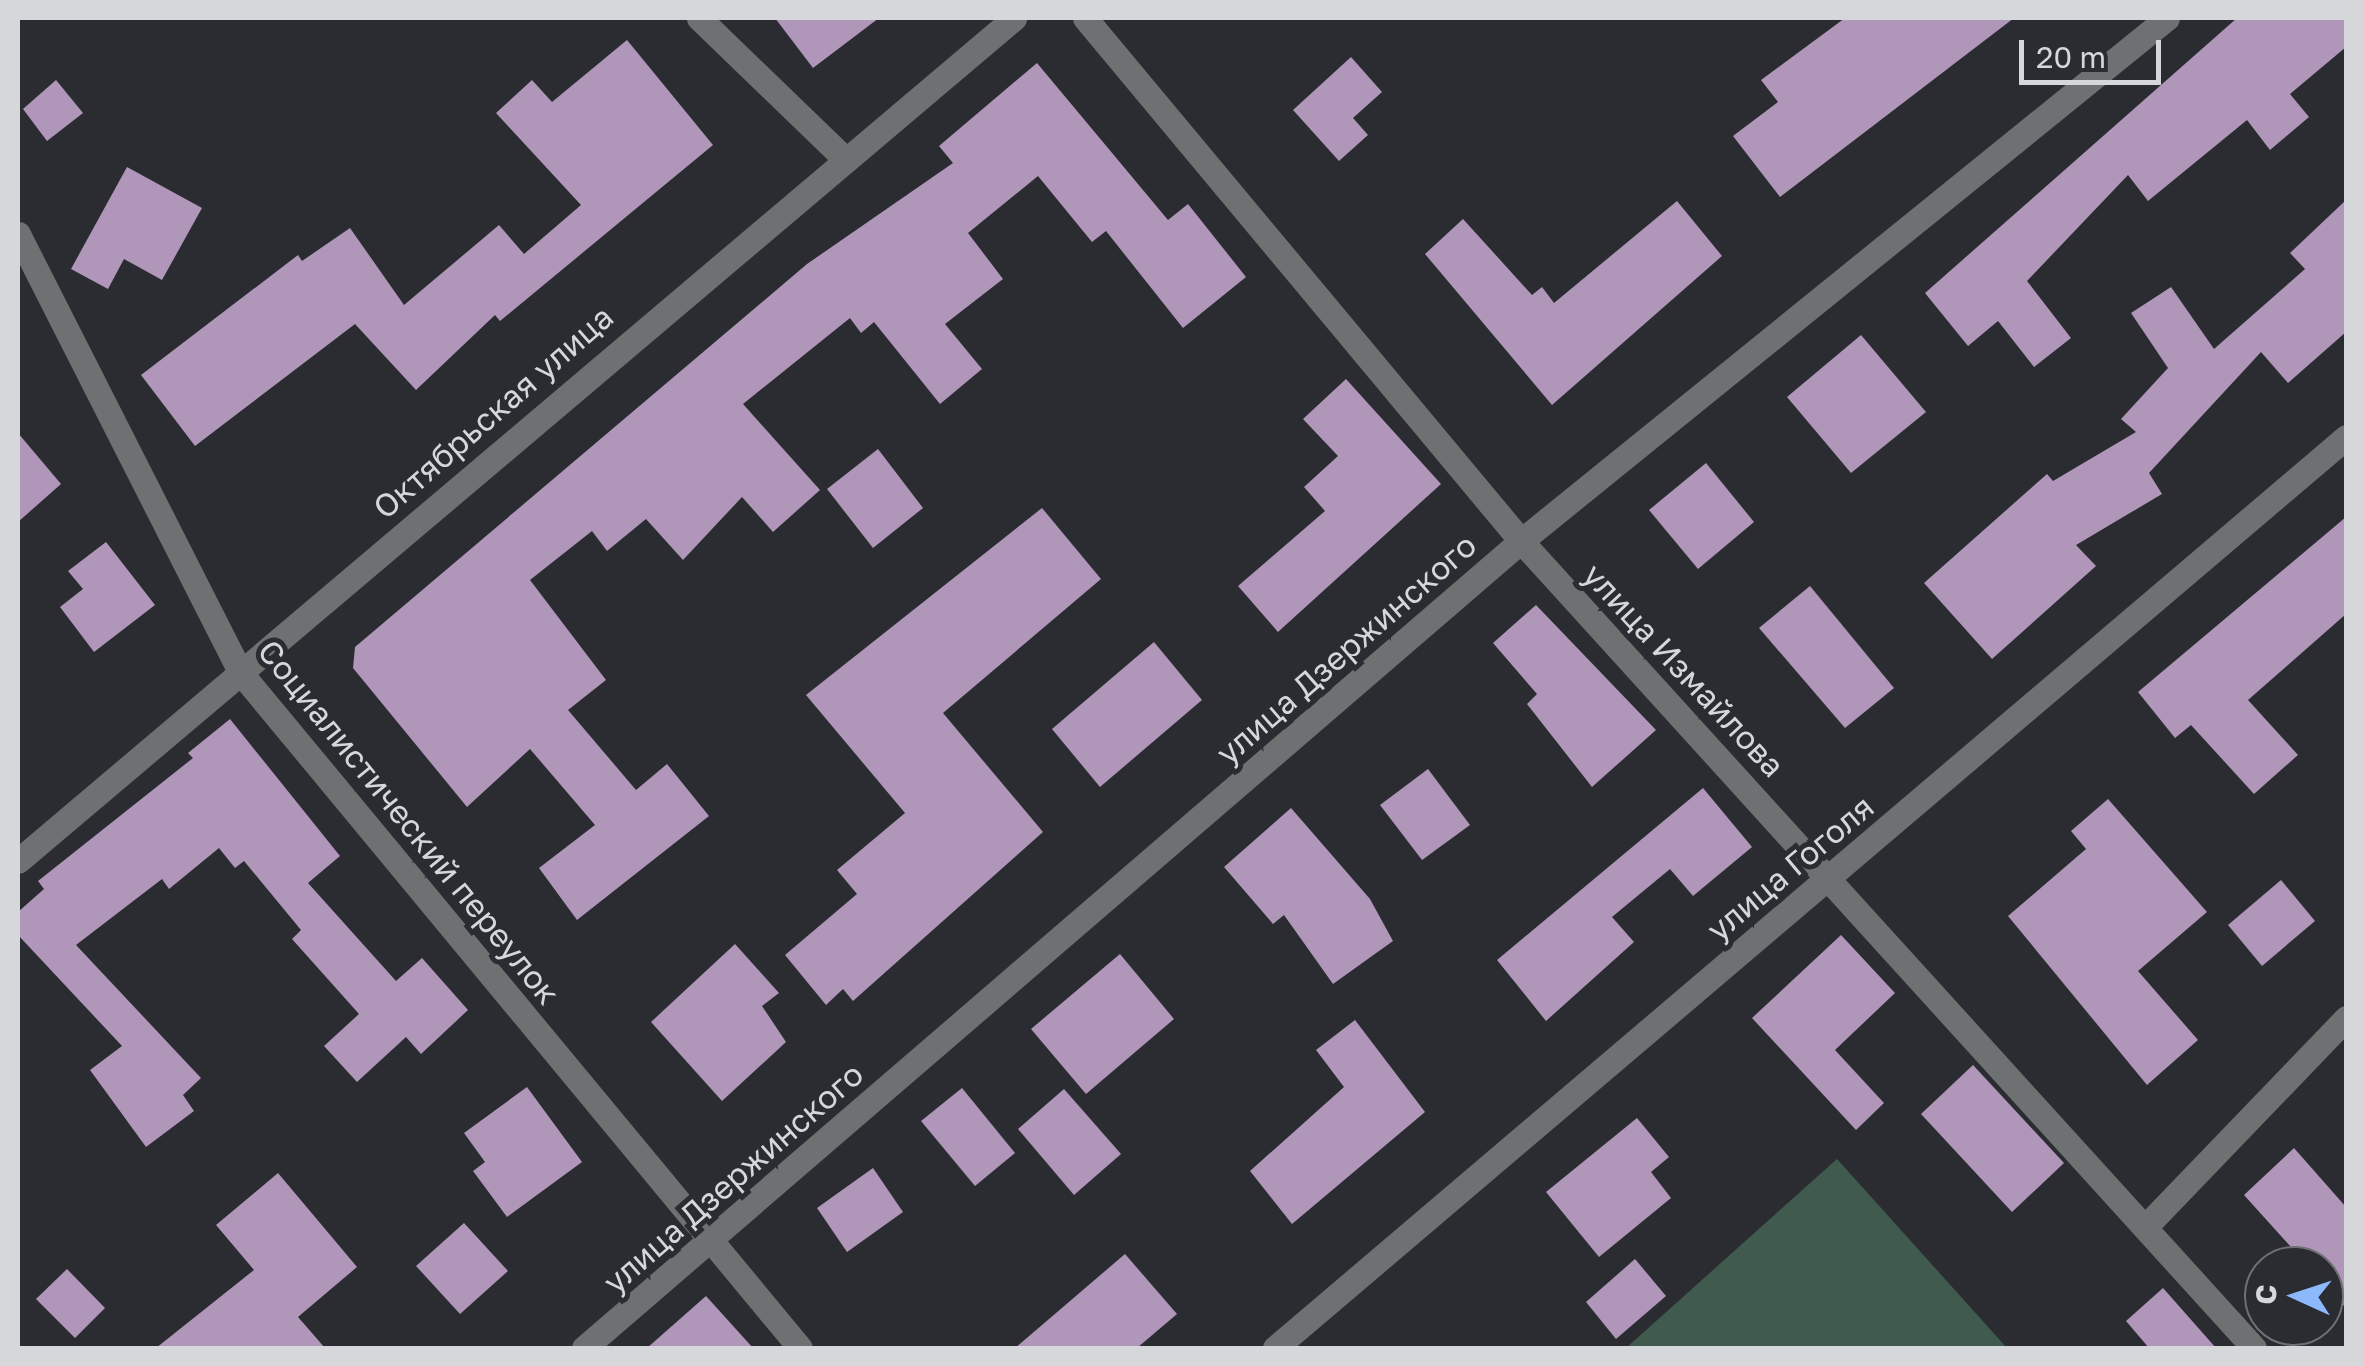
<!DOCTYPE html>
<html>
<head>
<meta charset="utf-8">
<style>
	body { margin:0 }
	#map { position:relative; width:2364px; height:1366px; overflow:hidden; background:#2b2c32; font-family:"Golos Text",sans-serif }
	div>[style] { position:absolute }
	.green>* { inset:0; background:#405b4e }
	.building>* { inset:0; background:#b096b8 }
	.minor>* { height:25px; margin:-12.5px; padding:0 12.5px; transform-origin:12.5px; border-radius:12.5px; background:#6d7171 }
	span { translate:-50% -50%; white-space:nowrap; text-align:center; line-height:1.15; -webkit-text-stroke:10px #2b2c32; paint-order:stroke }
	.street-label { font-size:32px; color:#d6d7db }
	.frame { position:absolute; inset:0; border:20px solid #d6d7db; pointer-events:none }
	.north { position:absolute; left:2244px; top:1246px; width:100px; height:100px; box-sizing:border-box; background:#2b2c32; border:2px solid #6f7076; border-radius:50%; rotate:273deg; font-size:28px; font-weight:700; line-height:40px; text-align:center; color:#d6d7db }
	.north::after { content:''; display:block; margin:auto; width:35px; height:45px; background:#8cb9fc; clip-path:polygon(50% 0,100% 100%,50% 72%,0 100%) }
	.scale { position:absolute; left:2019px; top:40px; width:142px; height:45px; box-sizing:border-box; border:5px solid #d6d7db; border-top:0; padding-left:12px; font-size:30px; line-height:35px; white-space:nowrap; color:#d6d7db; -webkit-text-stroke:8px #2b2c32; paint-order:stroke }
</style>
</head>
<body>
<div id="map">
	<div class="green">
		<div style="clip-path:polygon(1837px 1159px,2007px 1348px,1626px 1348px)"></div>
	</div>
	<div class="building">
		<div style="clip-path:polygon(775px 18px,879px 18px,813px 68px)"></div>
		<div style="clip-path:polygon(1845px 18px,2014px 18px,1780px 197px,1733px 136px,1778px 102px,1761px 80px)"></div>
		<div style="clip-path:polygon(2237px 18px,2346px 18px,2346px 47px,2290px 94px,2309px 117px,2270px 150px,2247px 120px,2148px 201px,2128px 175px,2027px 281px,2071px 338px,2034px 367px,1998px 321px,1968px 346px,1925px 293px)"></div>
		<div style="clip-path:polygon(627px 40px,713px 145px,500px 321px,495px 315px,416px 390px,355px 324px,195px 446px,141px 375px,298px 255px,302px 261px,350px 228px,404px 305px,499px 225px,524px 254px,581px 205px,496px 113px,532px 80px,552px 102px)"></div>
		<div style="clip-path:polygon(1351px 57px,1382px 92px,1353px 118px,1368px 135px,1339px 161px,1293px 110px)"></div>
		<div style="clip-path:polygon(1037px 63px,1168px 220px,1188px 204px,1246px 277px,1183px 328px,1106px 231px,1092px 242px,1038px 176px,968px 233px,1003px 279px,945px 324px,982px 369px,940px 404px,874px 322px,861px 333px,850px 318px,743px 404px,820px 490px,773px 532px,742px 497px,683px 560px,646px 519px,607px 551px,592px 531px,530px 580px,606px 680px,568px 710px,636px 790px,667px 764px,709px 816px,577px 920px,539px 868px,595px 825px,530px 749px,467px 807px,353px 668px,355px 647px,807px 264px,953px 163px,939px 146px)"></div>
		<div style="clip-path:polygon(56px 80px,83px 113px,47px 141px,23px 109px)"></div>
		<div style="clip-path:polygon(127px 167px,202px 208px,162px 280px,124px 259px,108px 289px,71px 269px)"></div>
		<div style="clip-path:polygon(2346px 200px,2346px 332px,2288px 383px,2261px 352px,2149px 473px,2162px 494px,2076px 545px,2096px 566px,1992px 659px,1924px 583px,2047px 474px,2053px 481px,2136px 432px,2121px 419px,2168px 368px,2131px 313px,2171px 287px,2214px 349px,2305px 269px,2290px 253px)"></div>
		<div style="clip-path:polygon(1677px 201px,1722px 256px,1552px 405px,1425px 254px,1463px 219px,1532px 295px,1542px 287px,1554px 303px)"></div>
		<div style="clip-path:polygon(1861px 335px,1926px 412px,1851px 473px,1787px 397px)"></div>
		<div style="clip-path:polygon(1346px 379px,1441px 484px,1278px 632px,1238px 586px,1325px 511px,1304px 487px,1338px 456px,1303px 419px)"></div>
		<div style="clip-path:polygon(18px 433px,61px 484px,18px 522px)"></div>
		<div style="clip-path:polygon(878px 449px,923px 508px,873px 548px,827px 489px)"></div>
		<div style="clip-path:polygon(1706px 463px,1754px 522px,1698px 569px,1649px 510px)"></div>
		<div style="clip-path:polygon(1042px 508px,1101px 579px,943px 713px,1043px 832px,853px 1001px,843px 989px,826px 1005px,785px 955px,857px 894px,837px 870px,905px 813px,806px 695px)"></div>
		<div style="clip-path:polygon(2346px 517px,2346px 614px,2248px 700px,2298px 755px,2254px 794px,2191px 725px,2175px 738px,2138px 692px)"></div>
		<div style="clip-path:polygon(106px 542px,155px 605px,94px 652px,60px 607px,83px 589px,68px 571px)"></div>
		<div style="clip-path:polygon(1810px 586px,1894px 688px,1845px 728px,1759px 628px)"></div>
		<div style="clip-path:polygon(1536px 605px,1656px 730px,1592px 787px,1527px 704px,1537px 694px,1493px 643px)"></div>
		<div style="clip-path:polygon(1154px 642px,1202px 700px,1100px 787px,1052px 729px)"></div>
		<div style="clip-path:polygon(230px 719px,340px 856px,308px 883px,396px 981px,422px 958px,468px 1010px,421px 1054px,406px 1037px,357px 1082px,324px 1046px,359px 1014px,292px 939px,301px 930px,244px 861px,235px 868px,219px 848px,169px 889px,162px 879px,76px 945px,201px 1078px,183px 1095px,194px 1111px,146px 1147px,90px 1070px,122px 1046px,18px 935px,18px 912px,44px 889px,38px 881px,193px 758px,188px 753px)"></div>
		<div style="clip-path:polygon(1428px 769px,1470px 825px,1422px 860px,1380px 805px)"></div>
		<div style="clip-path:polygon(1703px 788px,1752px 847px,1693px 896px,1670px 869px,1612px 917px,1634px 942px,1546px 1021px,1497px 960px)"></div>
		<div style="clip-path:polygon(2108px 799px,2207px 912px,2138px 971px,2198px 1040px,2147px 1085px,2008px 916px,2086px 849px,2071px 831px)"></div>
		<div style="clip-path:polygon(1291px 808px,1370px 899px,1393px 941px,1333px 984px,1284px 915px,1273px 924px,1224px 867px)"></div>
		<div style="clip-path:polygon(2281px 880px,2315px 921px,2262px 966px,2228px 925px)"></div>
		<div style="clip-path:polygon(1841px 935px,1895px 993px,1835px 1050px,1884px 1103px,1856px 1130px,1752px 1018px)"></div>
		<div style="clip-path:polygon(735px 944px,779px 993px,762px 1006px,786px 1042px,722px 1101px,651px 1022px)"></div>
		<div style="clip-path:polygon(1120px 954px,1174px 1019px,1086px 1094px,1031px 1029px)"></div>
		<div style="clip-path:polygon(1355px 1020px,1425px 1112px,1292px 1224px,1250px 1171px,1344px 1087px,1316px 1050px)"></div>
		<div style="clip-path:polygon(1973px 1065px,2064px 1163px,2012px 1212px,1921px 1114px)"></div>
		<div style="clip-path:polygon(527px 1087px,582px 1162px,507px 1217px,473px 1171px,485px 1162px,464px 1133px)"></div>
		<div style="clip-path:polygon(962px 1088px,1015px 1153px,975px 1186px,921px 1121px)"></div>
		<div style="clip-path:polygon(1064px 1089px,1121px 1154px,1074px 1195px,1018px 1129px)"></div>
		<div style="clip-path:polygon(1637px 1118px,1669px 1157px,1651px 1172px,1671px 1198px,1599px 1257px,1546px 1192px)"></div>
		<div style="clip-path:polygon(2294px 1148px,2346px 1207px,2346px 1308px,2324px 1283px,2324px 1266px,2308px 1266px,2244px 1195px)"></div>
		<div style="clip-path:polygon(873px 1168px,903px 1212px,847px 1252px,817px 1208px)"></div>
		<div style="clip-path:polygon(278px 1173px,357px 1267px,298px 1317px,325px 1348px,156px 1348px,254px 1270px,216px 1225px)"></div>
		<div style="clip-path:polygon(464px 1223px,508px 1271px,460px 1314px,416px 1266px)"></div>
		<div style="clip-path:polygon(1125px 1254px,1177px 1314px,1137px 1348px,1015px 1348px)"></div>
		<div style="clip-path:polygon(1635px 1259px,1666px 1296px,1616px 1339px,1586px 1302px)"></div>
		<div style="clip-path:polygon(67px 1269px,105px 1308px,75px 1338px,36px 1299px)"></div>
		<div style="clip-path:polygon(2163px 1288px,2216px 1348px,2149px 1348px,2126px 1321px)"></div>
		<div style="clip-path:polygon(706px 1296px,753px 1348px,647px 1348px)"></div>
	</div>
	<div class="minor">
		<div style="left:699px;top:18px;width:199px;rotate:44deg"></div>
		<div style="left:1085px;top:18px;width:681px;rotate:50.18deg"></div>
		<div style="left:1521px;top:541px;width:1090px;rotate:47.75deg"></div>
		<div style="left:18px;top:234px;width:491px;rotate:63.1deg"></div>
		<div style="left:240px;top:672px;width:878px;rotate:50.36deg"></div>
		<div style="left:18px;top:861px;width:1305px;rotate:-40.24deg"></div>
		<div style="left:2148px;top:1224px;width:286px;rotate:-46.1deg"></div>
		<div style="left:584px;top:1348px;width:1237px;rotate:-40.74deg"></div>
		<div style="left:1521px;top:541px;width:831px;rotate:-38.99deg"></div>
		<div style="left:1275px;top:1348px;width:1406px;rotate:-40.38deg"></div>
	</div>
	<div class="street-label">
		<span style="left:493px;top:412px;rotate:-41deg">Октябрьская улица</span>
		<span style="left:1346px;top:649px;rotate:-41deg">улица Дзержинского</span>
		<span style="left:1684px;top:670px;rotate:47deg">улица Измайлова</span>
		<span style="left:409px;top:822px;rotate:51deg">Социалистический переулок</span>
		<span style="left:1790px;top:868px;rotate:-40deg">улица Гоголя</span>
		<span style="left:733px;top:1178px;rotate:-41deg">улица Дзержинского</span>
	</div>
	<div class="frame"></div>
	<div class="north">С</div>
	<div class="scale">20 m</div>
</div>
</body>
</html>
